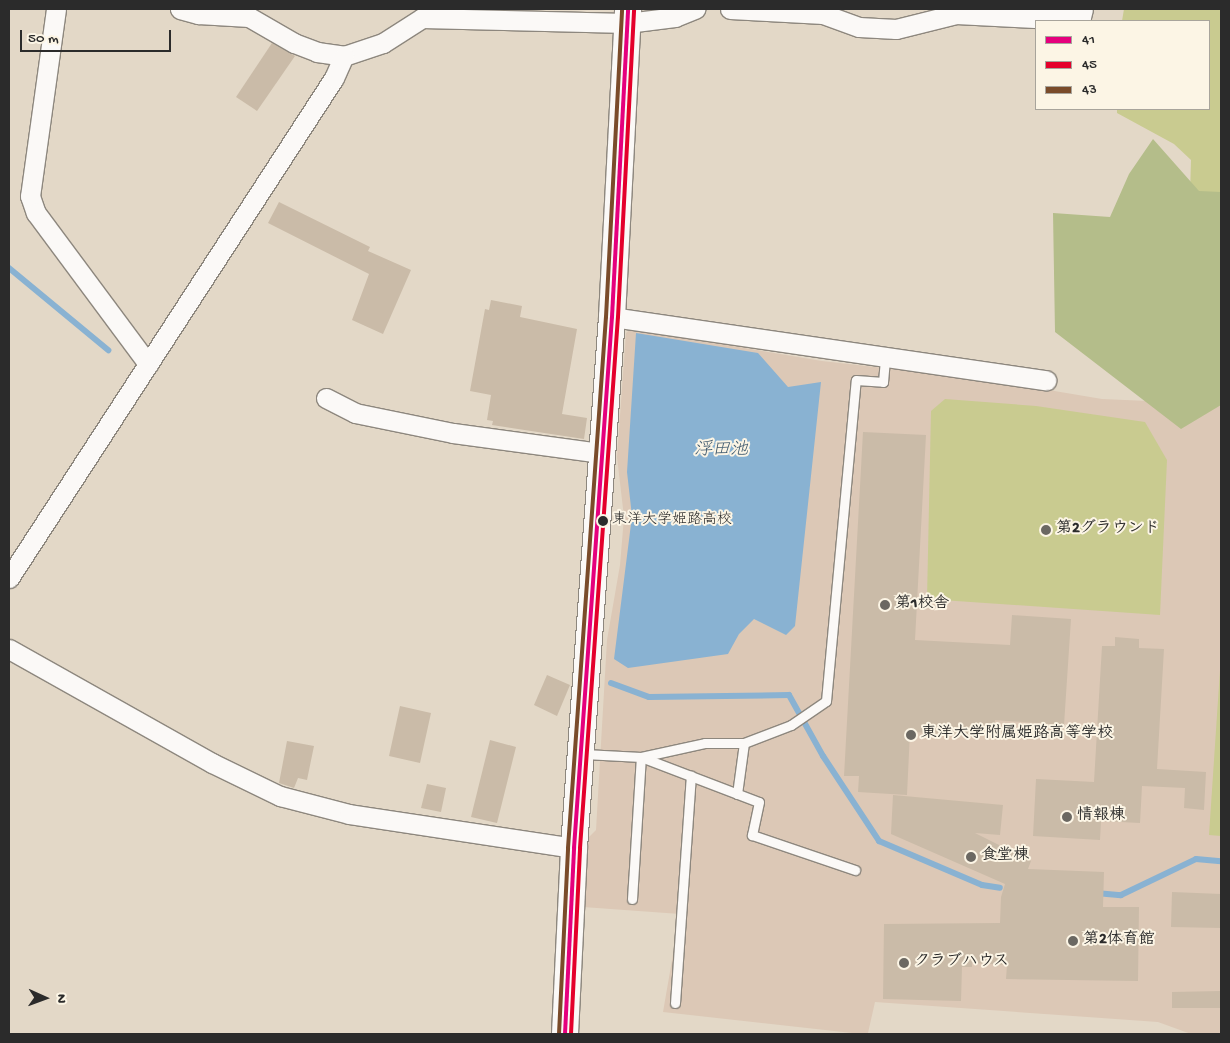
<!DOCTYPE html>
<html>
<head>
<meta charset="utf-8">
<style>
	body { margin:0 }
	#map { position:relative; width:1230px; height:1043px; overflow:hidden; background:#e3d8c7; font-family:"Gochi Hand","Klee One",sans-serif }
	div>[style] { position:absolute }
	.built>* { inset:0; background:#dcc8b6 }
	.green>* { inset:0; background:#c9cb90 }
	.forest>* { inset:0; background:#b4bd8a }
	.water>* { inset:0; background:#89b2d2 }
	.stream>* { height:6px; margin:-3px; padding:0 3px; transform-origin:3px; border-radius:3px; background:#89b2d2 }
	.building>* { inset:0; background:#cabba8 }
	.roads { filter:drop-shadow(1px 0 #8d877e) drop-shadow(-1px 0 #8d877e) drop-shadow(0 1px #8d877e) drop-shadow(0 -1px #8d877e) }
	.service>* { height:9px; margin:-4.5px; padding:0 4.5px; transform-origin:4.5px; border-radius:4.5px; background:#fbf9f7 }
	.minor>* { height:19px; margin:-9.5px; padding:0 9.5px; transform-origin:9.5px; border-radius:9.5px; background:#fbf9f7 }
	.secondary>* { height:26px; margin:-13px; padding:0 13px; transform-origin:13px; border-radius:13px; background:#fbf9f7 }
	.bus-1>* { height:4px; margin:-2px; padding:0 2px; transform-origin:2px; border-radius:2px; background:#e5007d }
	.bus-2>* { height:4px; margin:-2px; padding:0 2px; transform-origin:2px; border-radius:2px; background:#e4002b }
	.bus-3>* { height:4px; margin:-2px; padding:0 2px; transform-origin:2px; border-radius:2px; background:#7a4b2a }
	.dots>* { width:14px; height:14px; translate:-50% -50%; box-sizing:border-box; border:2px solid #fcf5e5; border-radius:50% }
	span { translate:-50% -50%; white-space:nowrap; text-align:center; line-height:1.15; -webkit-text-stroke:4px #fcf5e5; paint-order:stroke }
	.bus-label { font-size:15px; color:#2b2b2b }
	.left { translate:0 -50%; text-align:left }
	.poi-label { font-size:16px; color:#2b2b2b; font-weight:700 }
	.water-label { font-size:18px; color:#415b6f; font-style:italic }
	.frame { position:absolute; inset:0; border:10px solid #2b2b2b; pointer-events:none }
	.legend { position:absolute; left:1035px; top:20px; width:175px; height:90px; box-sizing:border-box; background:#fcf5e5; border:1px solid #a8a49b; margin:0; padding:6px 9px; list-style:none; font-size:15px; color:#2b2b2b }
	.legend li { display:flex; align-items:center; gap:10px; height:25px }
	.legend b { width:25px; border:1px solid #a8a49b }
	.north { position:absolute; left:20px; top:973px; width:50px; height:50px; -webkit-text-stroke:4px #fcf5e5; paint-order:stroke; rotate:92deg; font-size:14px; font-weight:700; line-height:20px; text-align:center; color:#2b2b2b }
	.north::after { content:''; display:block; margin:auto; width:18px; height:22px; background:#2b2b2b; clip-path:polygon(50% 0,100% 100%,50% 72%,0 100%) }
	.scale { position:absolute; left:20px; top:30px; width:151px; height:22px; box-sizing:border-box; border:2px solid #2b2b2b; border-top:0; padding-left:6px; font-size:15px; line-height:18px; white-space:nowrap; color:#2b2b2b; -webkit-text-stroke:4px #fcf5e5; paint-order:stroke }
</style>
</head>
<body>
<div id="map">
	<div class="built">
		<div style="clip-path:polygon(631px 329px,822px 361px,989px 380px,1102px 399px,1194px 403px,1221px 393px,1221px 1034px,1191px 1034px,1158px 1022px,875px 1002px,868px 1033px,861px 1034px,663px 1012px,680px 914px,583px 907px,588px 838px,596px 830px,607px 640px,620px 565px,624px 517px,617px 457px,626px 333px)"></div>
	</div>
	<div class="green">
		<div style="clip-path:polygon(1124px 9px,1221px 9px,1221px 194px,1190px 194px,1191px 160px,1174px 144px,1117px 113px,1117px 109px,1209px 109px,1209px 21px,1122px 21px)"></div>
		<div style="clip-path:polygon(945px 399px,1036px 406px,1145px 422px,1167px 460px,1160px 615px,927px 599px,931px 411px)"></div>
		<div style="clip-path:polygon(1221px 655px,1221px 836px,1209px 835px)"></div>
	</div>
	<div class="forest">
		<div style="clip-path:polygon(1153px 139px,1199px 191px,1221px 192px,1221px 405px,1181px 429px,1055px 332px,1053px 213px,1110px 217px,1129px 174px)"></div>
	</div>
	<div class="water">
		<div style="clip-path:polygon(636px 333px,758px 353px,788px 387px,821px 382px,795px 626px,786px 635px,754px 619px,739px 634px,728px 654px,628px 668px,614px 659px,632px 516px,627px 472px)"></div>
	</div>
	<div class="stream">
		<div style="left:9px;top:268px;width:129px;rotate:39.6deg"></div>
		<div style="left:611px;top:683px;width:40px;rotate:20.2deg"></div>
		<div style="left:649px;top:697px;width:140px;rotate:-0.8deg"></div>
		<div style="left:789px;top:695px;width:70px;rotate:60.9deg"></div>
		<div style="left:823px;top:756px;width:102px;rotate:56.6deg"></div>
		<div style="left:879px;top:841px;width:112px;rotate:23.1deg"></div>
		<div style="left:982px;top:885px;width:18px;rotate:9deg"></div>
		<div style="left:1096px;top:893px;width:25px;rotate:5deg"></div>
		<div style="left:1121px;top:895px;width:83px;rotate:-25.6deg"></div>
		<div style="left:1196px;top:859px;width:25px;rotate:5deg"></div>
	</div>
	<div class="building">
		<div style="clip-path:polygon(272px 43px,295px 56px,257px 111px,236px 97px)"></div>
		<div style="clip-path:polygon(279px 202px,370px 247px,368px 251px,411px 270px,383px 334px,352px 320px,369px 274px,268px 223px)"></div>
		<div style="clip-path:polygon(491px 300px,522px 306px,520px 317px,577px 329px,562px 414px,587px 418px,584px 439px,492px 425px,493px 421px,487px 420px,491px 395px,470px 391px,485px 309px,489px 310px)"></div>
		<div style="clip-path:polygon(863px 432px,926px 435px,915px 640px,1010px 645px,1012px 615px,1071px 619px,1064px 725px,995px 720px,994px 736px,910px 732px,907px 795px,858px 792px,859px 776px,844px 776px)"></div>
		<div style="clip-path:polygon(1115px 637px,1139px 639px,1139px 648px,1164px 649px,1157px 769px,1206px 772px,1204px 810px,1184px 808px,1185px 788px,1142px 786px,1140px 823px,1101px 821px,1100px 840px,1033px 836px,1036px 779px,1094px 782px,1102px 646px,1115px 646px)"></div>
		<div style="clip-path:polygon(547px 675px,570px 685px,557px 716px,534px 705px)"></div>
		<div style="clip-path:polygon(400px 706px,431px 713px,420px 763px,389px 756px)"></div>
		<div style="clip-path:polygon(490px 740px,516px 747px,497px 823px,471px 817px)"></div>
		<div style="clip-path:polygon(287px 741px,314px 746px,307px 780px,298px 778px,294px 788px,279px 783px)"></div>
		<div style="clip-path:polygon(427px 784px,446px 788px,441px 812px,421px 808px)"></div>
		<div style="clip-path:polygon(893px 795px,1003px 805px,1000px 835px,975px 833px,1031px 861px,1028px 869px,1104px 872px,1103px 907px,1139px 907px,1138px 981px,1006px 979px,1007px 965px,972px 963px,972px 967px,962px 967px,961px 1001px,883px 999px,884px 924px,1000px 923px,1001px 897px,1005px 884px,891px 834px)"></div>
		<div style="clip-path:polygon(1172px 892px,1221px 894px,1221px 928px,1171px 927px)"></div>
		<div style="clip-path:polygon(1221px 991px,1221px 1008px,1172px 1008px,1172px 992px)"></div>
	</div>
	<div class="roads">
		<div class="service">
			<div style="left:584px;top:754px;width:57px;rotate:3deg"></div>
			<div style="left:641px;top:757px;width:66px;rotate:-12.3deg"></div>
			<div style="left:705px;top:743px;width:39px"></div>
			<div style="left:744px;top:743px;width:50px;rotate:-21deg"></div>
			<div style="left:791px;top:725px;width:42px;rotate:-34.4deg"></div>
			<div style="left:826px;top:701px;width:322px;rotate:-84.7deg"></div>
			<div style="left:856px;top:380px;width:27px;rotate:4deg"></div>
			<div style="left:883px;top:382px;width:25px;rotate:-85deg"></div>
			<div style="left:737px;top:794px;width:51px;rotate:-82.2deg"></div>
			<div style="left:632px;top:899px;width:142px;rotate:-86.4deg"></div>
			<div style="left:641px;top:757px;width:126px;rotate:20.9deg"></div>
			<div style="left:759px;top:802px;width:34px;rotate:102deg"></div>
			<div style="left:752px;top:835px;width:109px;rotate:18.8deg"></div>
			<div style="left:675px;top:1003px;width:228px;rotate:-86deg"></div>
		</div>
		<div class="minor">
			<div style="left:56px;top:9px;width:189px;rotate:97.9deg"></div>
			<div style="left:30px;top:196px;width:18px;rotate:71deg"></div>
			<div style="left:36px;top:213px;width:188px;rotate:53.4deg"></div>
			<div style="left:180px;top:9px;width:19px;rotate:16deg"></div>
			<div style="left:198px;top:14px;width:51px;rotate:3.4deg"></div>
			<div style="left:249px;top:17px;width:52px;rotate:30deg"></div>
			<div style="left:294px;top:43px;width:25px;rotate:21deg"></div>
			<div style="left:317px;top:52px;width:27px;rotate:8deg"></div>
			<div style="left:344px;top:56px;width:41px;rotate:-18.4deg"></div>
			<div style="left:383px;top:43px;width:46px;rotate:-32.7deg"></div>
			<div style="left:422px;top:18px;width:205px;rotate:1.4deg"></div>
			<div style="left:627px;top:23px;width:48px;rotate:-7.1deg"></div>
			<div style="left:675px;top:17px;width:22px;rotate:-22deg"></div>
			<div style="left:730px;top:9px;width:93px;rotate:3.1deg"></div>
			<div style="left:823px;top:14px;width:38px;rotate:20deg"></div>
			<div style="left:859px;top:27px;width:37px;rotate:3deg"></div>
			<div style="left:896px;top:29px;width:62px;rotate:-14deg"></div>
			<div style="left:956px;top:14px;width:98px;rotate:2.9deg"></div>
			<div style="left:1054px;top:19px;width:27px;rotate:-4deg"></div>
			<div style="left:1081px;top:17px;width:8px;rotate:-76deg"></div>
			<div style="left:612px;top:317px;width:439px;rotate:8.3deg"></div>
			<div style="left:326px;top:398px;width:33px;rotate:27deg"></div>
			<div style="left:355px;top:413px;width:100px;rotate:11.5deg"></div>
			<div style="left:453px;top:433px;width:148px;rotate:7.7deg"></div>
			<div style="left:9px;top:578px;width:596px;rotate:-56.98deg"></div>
			<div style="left:334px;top:78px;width:24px;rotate:-66deg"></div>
			<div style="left:9px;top:649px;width:233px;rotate:29.3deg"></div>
			<div style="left:212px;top:763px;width:76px;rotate:25.9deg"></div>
			<div style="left:280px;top:796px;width:71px;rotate:14.6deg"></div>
			<div style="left:349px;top:814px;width:228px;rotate:8.6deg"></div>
		</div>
		<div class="secondary">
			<div style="left:565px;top:1034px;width:186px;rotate:-87.2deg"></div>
			<div style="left:574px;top:848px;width:532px;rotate:-85.91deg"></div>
			<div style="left:612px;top:317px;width:308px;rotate:-87deg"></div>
		</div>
	</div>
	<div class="bus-1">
		<div style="left:565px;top:1034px;width:186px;rotate:-87.2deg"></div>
		<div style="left:574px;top:848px;width:532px;rotate:-85.91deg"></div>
		<div style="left:612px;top:317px;width:308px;rotate:-87deg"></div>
	</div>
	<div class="bus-2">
		<div style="left:571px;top:1034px;width:186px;rotate:-87.2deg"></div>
		<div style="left:580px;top:848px;width:532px;rotate:-85.91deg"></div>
		<div style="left:618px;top:317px;width:308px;rotate:-87deg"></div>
	</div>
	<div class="bus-3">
		<div style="left:559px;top:1034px;width:186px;rotate:-87.2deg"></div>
		<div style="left:568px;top:848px;width:532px;rotate:-85.91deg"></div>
		<div style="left:606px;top:317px;width:308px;rotate:-87deg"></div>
	</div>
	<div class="dots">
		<div style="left:603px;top:521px;background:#2b2b2b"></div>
		<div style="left:1046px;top:530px;background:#6b6862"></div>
		<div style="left:885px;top:605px;background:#6b6862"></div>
		<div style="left:911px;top:735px;background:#6b6862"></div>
		<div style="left:1067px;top:817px;background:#6b6862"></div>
		<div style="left:971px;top:857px;background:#6b6862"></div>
		<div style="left:1073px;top:941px;background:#6b6862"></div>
		<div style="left:904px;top:963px;background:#6b6862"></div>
	</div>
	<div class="bus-label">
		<span class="left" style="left:612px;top:521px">東洋大学姫路高校</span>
	</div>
	<div class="poi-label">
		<span class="left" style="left:1056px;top:530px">第2グラウンド</span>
		<span class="left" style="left:895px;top:605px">第1校舎</span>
		<span class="left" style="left:921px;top:735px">東洋大学附属姫路高等学校</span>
		<span class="left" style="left:1077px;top:817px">情報棟</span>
		<span class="left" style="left:981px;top:857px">食堂棟</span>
		<span class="left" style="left:1083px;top:941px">第2体育館</span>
		<span class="left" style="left:914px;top:963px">クラブハウス</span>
	</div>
	<div class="water-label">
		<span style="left:721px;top:451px">浮田池</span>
	</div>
	<div class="frame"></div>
	<ul class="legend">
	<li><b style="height:6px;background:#e5007d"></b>41</li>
	<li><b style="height:6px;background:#e4002b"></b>45</li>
	<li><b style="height:6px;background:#7a4b2a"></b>43</li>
	</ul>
	<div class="north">N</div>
	<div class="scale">50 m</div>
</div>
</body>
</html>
